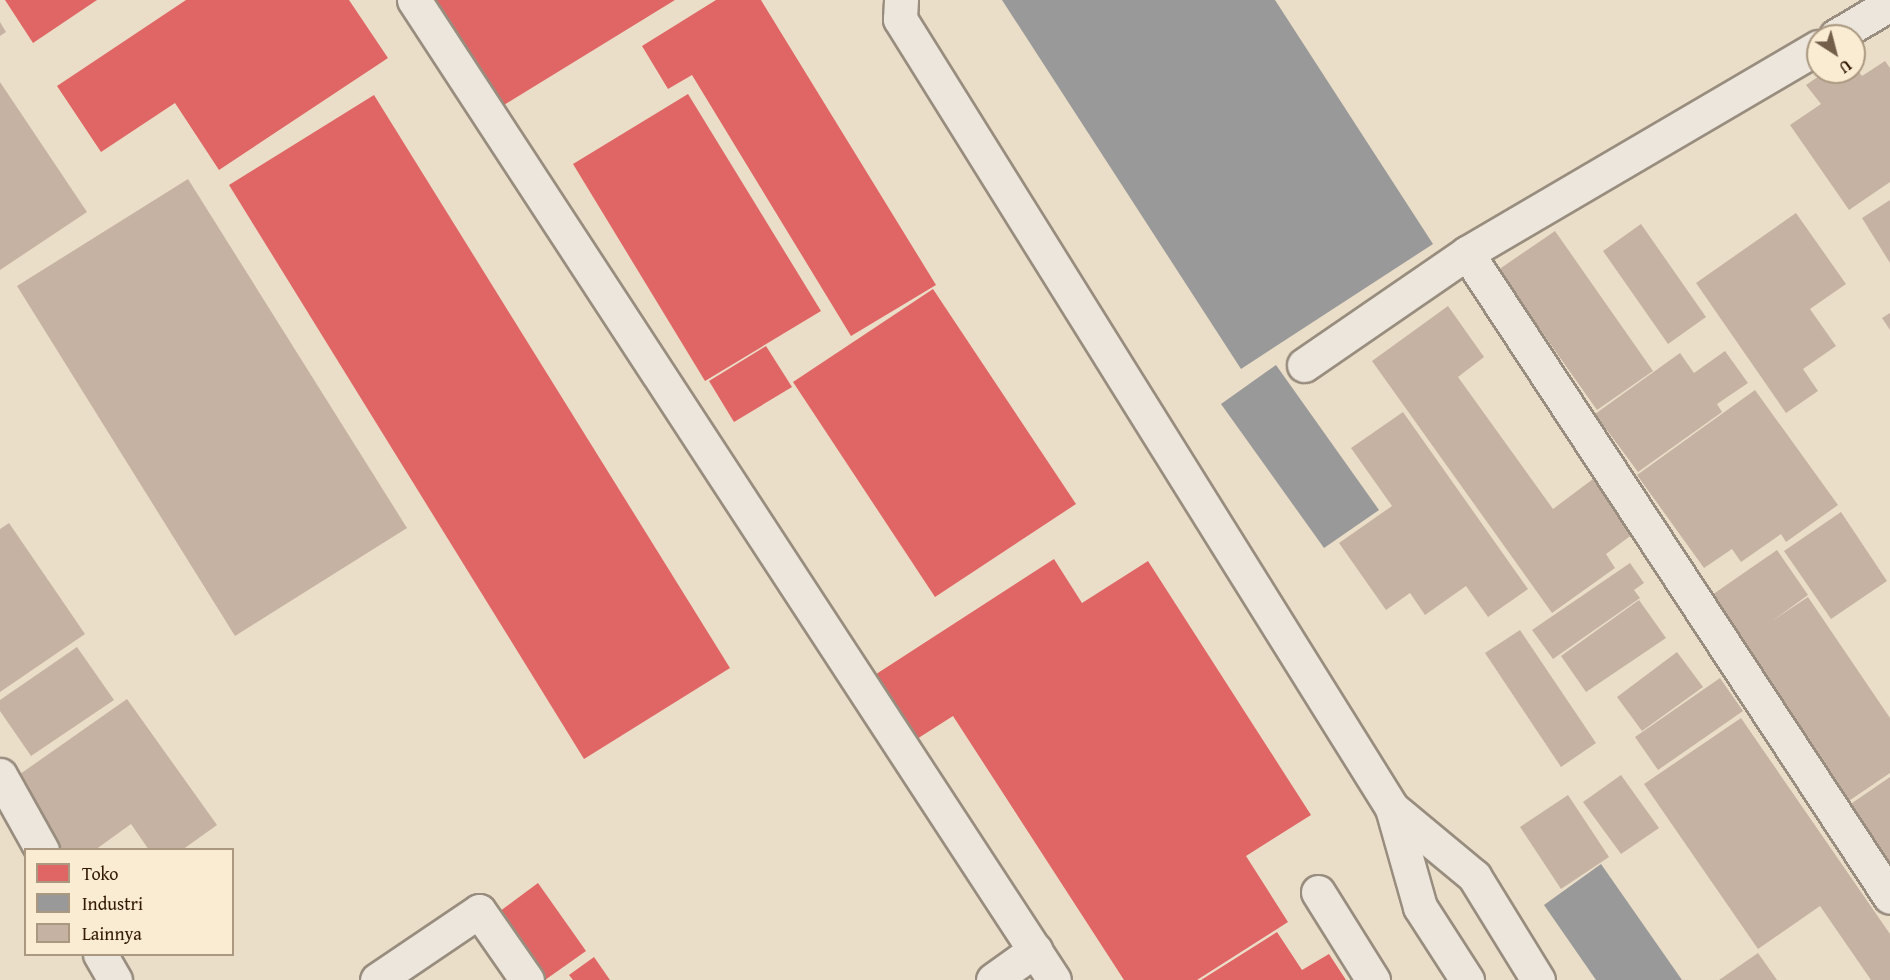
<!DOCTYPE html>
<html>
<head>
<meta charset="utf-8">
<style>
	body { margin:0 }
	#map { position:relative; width:1890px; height:980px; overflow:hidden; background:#eadec8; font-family:"Gentium Book Plus",serif }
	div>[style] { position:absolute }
	.shops>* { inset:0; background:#e06666 }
	.industry>* { inset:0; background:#999 }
	.building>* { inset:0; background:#c6b2a2 }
	.roads { filter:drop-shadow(2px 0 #988d7e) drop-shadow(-2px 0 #988d7e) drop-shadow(0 2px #988d7e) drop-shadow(0 -2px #988d7e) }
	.minor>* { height:33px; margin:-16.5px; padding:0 16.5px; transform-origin:16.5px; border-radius:16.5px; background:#ede6dc }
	span { translate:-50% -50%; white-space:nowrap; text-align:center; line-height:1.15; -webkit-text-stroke:6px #faecd2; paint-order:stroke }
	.legend { position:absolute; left:24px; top:848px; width:210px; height:108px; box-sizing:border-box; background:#faecd2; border:2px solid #aa9880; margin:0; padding:8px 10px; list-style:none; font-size:18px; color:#321905 }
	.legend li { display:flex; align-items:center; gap:12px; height:30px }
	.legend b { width:30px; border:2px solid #aa9880 }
	.north { position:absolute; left:1806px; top:24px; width:60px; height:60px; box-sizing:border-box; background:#faecd2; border:2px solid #aa9880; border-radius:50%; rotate:144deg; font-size:16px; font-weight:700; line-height:24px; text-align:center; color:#321905 }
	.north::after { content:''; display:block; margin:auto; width:21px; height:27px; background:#725e49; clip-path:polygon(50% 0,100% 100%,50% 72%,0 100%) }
</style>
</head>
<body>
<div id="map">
	<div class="shops">
		<div style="clip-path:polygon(5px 0,97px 0,33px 43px)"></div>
		<div style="clip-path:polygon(186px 0,349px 0,388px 58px,219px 170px,175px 103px,101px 152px,57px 86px)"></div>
		<div style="clip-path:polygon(433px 0,675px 0,499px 108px)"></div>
		<div style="clip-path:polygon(716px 0,761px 0,936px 285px,851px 336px,692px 75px,668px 89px,642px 46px)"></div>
		<div style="clip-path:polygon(688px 94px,821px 311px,705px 381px,573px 164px)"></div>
		<div style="clip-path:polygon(374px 95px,730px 668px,584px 759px,229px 185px)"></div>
		<div style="clip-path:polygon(933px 289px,1076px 504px,935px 597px,793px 382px)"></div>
		<div style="clip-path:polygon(766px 346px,792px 387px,734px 422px,709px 381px)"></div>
		<div style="clip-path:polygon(1054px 559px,1082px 603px,1148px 561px,1311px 815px,1246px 856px,1288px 922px,1197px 980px,1124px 980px,953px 716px,909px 744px,867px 680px)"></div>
		<div style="clip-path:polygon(538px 883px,586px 951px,545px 980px,536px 980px,492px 917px)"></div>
		<div style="clip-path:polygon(1277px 932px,1302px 970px,1329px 954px,1346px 980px,1201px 980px)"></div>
		<div style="clip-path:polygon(594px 957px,610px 980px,573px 980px,569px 975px)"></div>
	</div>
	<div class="industry">
		<div style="clip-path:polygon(1002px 0,1275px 0,1433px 244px,1241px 369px)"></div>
		<div style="clip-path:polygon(1276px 365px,1379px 510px,1324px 548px,1221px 404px)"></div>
		<div style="clip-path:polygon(1601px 864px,1682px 980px,1596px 980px,1544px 905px)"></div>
	</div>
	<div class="building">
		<div style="clip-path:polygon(0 22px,6px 32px,0 36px)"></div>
		<div style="clip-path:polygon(1885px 61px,1890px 68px,1890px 182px,1849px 210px,1790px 125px,1821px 104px,1806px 85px,1825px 72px,1854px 72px,1854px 65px,1862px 76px)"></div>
		<div style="clip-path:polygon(0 82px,87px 212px,0 270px)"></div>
		<div style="clip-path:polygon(188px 179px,407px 528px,235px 636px,17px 286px)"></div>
		<div style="clip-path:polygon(1890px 200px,1890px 263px,1862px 218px)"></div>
		<div style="clip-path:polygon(1796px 213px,1846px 284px,1810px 309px,1836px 346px,1803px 369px,1818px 391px,1786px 413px,1696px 283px)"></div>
		<div style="clip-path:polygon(1641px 224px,1706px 317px,1668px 344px,1603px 251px)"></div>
		<div style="clip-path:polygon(1555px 231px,1653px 371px,1597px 410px,1498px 270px)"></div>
		<div style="clip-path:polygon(1448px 306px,1484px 357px,1458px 377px,1553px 509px,1593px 479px,1633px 534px,1606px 554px,1615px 568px,1552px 613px,1372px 361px)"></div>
		<div style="clip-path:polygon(1890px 313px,1890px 330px,1882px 318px)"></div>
		<div style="clip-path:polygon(1725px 351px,1748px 383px,1717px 404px,1722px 412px,1638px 472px,1595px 414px,1680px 353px,1694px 373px)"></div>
		<div style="clip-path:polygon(1755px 390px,1838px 505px,1786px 542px,1781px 534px,1741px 562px,1732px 549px,1704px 568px,1637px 475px)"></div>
		<div style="clip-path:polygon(1403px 412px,1528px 589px,1488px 617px,1466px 586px,1425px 615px,1410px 593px,1386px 610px,1339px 543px,1392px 506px,1351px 448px)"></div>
		<div style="clip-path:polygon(1841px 512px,1887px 581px,1831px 619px,1784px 551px)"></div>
		<div style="clip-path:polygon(9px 523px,85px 634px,0 692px,0 529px)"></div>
		<div style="clip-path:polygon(1777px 550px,1808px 595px,1772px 621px,1808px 597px,1890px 718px,1890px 773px,1840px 807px,1709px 597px)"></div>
		<div style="clip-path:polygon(1630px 563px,1644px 583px,1634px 590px,1640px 598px,1553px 659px,1532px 630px)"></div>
		<div style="clip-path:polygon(1639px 600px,1666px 638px,1586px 692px,1561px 656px)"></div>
		<div style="clip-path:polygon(1520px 630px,1596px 743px,1561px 767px,1485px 653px)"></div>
		<div style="clip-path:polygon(77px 647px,114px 700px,31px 756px,0 711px,0 700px)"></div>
		<div style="clip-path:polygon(1677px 652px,1703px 687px,1642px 731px,1617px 697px)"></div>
		<div style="clip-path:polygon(1720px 678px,1743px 711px,1658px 770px,1635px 737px)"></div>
		<div style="clip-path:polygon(127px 699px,217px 825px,182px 850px,149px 850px,131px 824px,95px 850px,62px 850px,13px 779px)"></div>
		<div style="clip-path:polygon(1741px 718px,1890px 934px,1890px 980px,1871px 980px,1820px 906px,1758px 949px,1644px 784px)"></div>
		<div style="clip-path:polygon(1621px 775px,1659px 828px,1621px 854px,1583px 802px)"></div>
		<div style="clip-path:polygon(1890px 777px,1890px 889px,1839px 812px)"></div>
		<div style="clip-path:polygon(1568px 795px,1609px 857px,1561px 889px,1520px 827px)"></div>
		<div style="clip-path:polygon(1758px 953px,1777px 980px,1719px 980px)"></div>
	</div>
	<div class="roads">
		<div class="minor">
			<div style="left:414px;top:0;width:1170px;rotate:56.85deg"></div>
			<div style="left:901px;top:0;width:19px;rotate:93deg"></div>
			<div style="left:900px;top:19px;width:930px;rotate:58.05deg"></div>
			<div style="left:1392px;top:808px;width:103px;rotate:74.2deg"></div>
			<div style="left:1420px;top:907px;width:87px;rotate:57.2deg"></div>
			<div style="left:1836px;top:36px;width:63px;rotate:-30.7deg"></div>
			<div style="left:1467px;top:253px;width:770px;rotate:56.7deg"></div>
			<div style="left:1304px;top:365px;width:198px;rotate:-34.5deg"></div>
			<div style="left:1467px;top:253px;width:407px;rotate:-30.4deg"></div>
			<div style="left:0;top:775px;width:86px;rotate:60.8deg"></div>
			<div style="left:1392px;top:808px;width:107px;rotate:39.7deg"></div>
			<div style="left:1474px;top:876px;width:122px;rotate:58.4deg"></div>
			<div style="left:1318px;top:892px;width:104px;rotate:58deg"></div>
			<div style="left:100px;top:954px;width:30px;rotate:60deg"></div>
			<div style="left:377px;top:980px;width:123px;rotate:-34.1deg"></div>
			<div style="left:479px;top:911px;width:84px;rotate:55.2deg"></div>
			<div style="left:993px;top:980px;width:52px;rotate:-35.5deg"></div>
		</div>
	</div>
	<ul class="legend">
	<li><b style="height:16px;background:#e06666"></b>Toko</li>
	<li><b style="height:16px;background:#999"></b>Industri</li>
	<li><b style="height:16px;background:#c6b2a2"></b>Lainnya</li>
	</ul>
	<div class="north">U</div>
</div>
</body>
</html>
